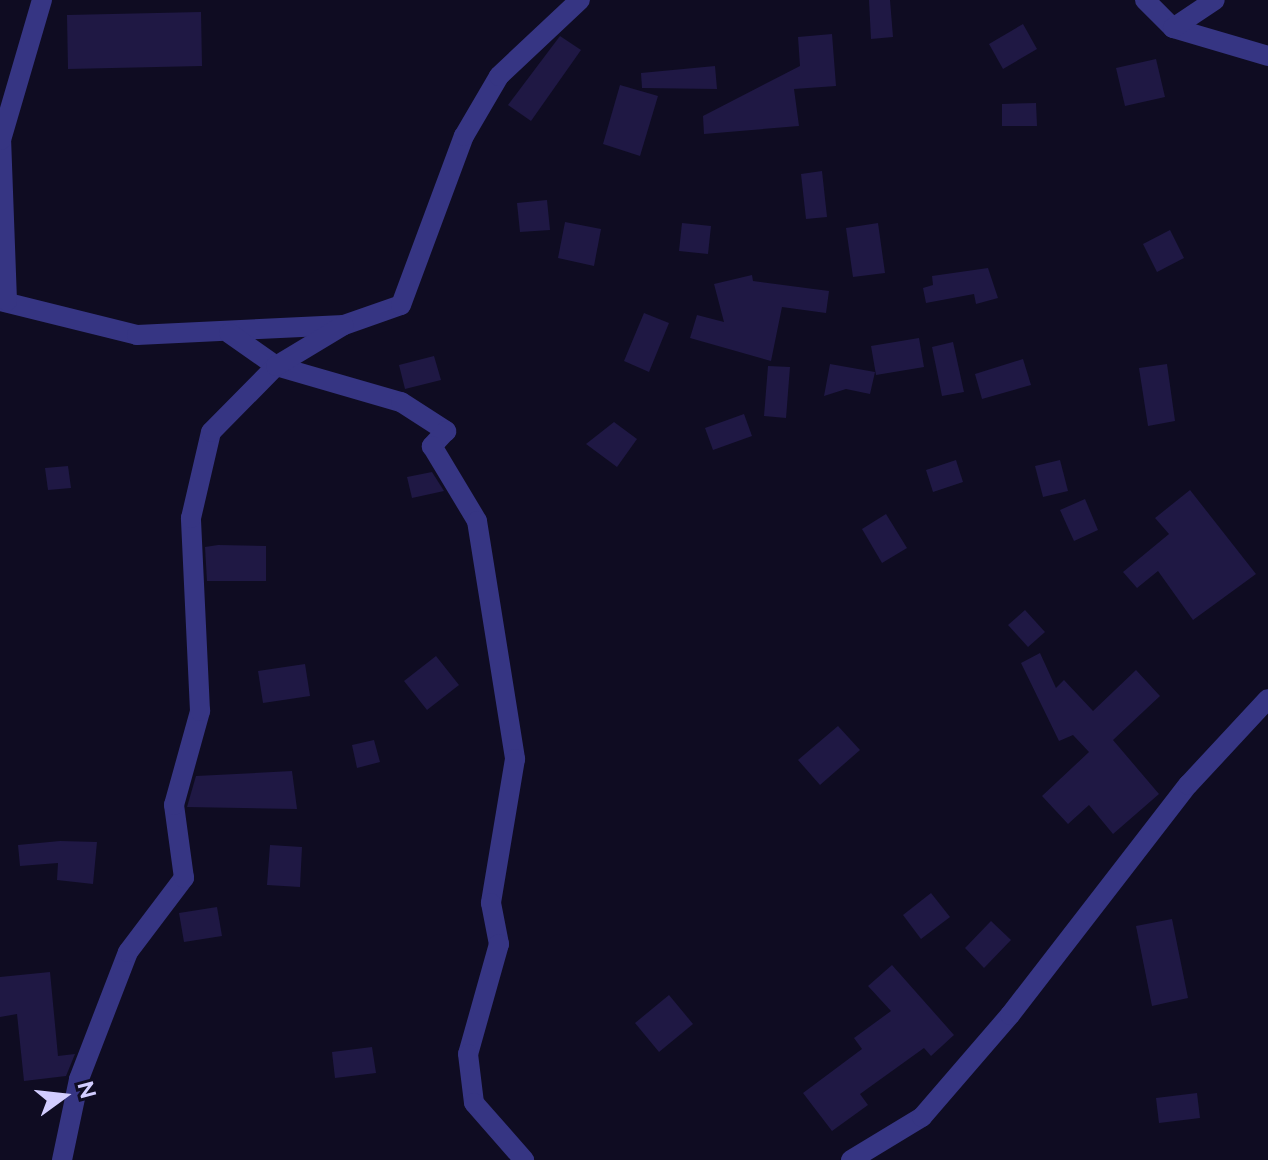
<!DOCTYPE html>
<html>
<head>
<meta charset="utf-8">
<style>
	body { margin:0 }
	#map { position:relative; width:1268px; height:1160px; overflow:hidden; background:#0f0c22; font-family:Raleway,sans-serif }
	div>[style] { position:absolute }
	.building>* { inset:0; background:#1f1844 }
	.minor>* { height:20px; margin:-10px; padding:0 10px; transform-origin:10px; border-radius:10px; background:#363583 }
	span { translate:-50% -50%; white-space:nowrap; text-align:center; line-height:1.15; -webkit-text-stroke:6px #0f0c22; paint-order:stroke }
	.north { position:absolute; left:24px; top:1056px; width:80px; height:80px; -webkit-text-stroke:6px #0f0c22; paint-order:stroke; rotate:75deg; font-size:22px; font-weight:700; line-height:32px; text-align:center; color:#d2cdff }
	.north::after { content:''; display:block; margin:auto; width:28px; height:36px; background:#d2cdff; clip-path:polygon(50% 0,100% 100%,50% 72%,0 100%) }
</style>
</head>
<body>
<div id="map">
	<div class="building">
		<div style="clip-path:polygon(869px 0,890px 0,893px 37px,871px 39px)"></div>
		<div style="clip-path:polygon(201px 12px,202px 66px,68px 69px,67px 15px)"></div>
		<div style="clip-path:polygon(1023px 24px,1037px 49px,1003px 69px,989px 44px)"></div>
		<div style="clip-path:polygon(832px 34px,836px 86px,794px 89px,799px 126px,704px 134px,703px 116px,800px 66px,798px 37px)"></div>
		<div style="clip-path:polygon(560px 36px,581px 50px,531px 121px,508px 105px)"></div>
		<div style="clip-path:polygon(1156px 59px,1165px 97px,1125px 106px,1116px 68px)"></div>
		<div style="clip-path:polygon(715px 66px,717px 89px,642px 88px,641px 73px)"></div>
		<div style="clip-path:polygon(620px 85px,658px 96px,640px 156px,603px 144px)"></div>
		<div style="clip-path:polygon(1036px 103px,1037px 126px,1002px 126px,1002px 104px)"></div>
		<div style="clip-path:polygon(822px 171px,827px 217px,806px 219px,801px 174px)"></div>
		<div style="clip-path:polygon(547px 200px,550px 230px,520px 232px,517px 203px)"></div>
		<div style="clip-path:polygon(565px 222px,601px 229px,594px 266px,558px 258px)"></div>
		<div style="clip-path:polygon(682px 223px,711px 226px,708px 254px,679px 251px)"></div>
		<div style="clip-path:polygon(878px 223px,885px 273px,853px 277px,846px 228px)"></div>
		<div style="clip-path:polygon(1170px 230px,1184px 258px,1157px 272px,1143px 244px)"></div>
		<div style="clip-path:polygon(988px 268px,998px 298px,976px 304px,974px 294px,926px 303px,923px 288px,933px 285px,932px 276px)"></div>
		<div style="clip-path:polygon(752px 275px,753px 281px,829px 291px,826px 313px,782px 307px,771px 361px,690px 338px,697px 315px,724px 322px,714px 284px)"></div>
		<div style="clip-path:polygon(644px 313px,669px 323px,649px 372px,624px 361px)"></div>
		<div style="clip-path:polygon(919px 338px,924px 367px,876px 375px,871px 346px)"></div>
		<div style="clip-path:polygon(953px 342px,964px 392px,942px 396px,932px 347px)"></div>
		<div style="clip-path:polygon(434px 356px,441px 380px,405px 389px,399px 365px)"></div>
		<div style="clip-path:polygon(1023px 359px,1031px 385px,982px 399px,975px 374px)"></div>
		<div style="clip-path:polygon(830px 364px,875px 372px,870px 394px,846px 389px,824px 396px)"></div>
		<div style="clip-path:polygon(1167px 364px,1175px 421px,1148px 426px,1139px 368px)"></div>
		<div style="clip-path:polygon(768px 366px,790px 367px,786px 418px,764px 416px)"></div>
		<div style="clip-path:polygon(744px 414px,752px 436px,713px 450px,705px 428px)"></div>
		<div style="clip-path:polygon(614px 422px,637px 439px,617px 467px,586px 444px)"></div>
		<div style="clip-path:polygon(956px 460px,963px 482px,933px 492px,926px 470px)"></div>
		<div style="clip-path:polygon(1060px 460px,1068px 491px,1043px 497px,1035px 466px)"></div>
		<div style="clip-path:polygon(68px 466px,71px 488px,48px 490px,45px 468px)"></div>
		<div style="clip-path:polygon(432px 472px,444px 491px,412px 498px,407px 477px)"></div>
		<div style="clip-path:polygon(1190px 490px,1256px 574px,1193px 620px,1158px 571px,1137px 588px,1123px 572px,1169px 534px,1155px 518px)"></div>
		<div style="clip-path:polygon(1085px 499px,1098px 530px,1074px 541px,1060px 510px)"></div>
		<div style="clip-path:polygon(886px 514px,907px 548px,882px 563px,862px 529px)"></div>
		<div style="clip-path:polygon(218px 545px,266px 546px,266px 581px,207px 581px,205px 547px)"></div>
		<div style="clip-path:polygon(1025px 610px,1045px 632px,1028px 647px,1008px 625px)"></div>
		<div style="clip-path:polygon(1040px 653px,1056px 688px,1064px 680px,1093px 711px,1136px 670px,1160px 696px,1113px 740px,1159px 794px,1113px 834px,1089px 805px,1068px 824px,1042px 796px,1089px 752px,1073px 735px,1059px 741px,1021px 663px)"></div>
		<div style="clip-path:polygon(436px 656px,459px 685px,427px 710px,404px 681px)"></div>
		<div style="clip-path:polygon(305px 664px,310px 696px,263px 703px,258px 671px)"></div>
		<div style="clip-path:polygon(838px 726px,860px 750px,820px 785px,798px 760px)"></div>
		<div style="clip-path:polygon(374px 740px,380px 762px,357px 768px,352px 745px)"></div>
		<div style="clip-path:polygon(292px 771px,297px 809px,187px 807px,196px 776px)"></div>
		<div style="clip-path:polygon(60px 841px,97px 842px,93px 884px,57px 880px,58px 863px,20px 866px,18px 845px)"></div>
		<div style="clip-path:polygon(270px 845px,302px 847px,300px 887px,267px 885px)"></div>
		<div style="clip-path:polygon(931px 893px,950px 917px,921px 939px,903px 915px)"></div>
		<div style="clip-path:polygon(217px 907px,222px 936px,184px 942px,179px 913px)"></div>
		<div style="clip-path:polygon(1172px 919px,1188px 998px,1152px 1006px,1136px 926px)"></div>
		<div style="clip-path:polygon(991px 921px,1011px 940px,984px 968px,965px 948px)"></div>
		<div style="clip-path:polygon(892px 965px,954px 1035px,931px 1056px,924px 1048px,860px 1094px,868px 1105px,832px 1131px,803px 1093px,862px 1049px,854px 1038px,891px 1011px,868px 986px)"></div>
		<div style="clip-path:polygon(50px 972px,58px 1056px,75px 1054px,66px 1076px,24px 1081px,17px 1014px,0 1017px,0 977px)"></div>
		<div style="clip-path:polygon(669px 995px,693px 1024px,659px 1052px,635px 1023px)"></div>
		<div style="clip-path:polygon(372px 1047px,376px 1073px,335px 1078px,332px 1052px)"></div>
		<div style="clip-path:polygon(1197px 1093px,1200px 1118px,1159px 1123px,1156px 1098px)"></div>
	</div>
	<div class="minor">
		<div style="left:1145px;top:0;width:40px;rotate:45deg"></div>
		<div style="left:1173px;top:28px;width:99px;rotate:16.4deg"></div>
		<div style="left:1173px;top:28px;width:50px;rotate:-33.7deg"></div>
		<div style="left:0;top:301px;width:141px;rotate:13.9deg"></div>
		<div style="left:137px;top:335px;width:207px;rotate:-2.8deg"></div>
		<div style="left:344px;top:325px;width:60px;rotate:-19.3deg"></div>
		<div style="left:401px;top:305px;width:180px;rotate:-69.6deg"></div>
		<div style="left:464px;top:136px;width:69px;rotate:-59.7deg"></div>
		<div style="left:499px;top:76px;width:111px;rotate:-43.2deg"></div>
		<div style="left:7px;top:301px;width:161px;rotate:-92.1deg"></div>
		<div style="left:1px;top:140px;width:146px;rotate:-73.7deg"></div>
		<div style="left:229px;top:333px;width:57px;rotate:35.1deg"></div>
		<div style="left:276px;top:366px;width:130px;rotate:16.1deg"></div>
		<div style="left:401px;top:402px;width:54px;rotate:32.8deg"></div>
		<div style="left:446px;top:431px;width:21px;rotate:133deg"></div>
		<div style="left:432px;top:446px;width:87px;rotate:59deg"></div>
		<div style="left:477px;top:521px;width:241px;rotate:80.9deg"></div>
		<div style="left:515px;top:759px;width:146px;rotate:99.5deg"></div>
		<div style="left:491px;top:903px;width:42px;rotate:79deg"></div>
		<div style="left:499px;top:944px;width:114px;rotate:105.7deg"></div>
		<div style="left:468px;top:1054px;width:49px;rotate:83deg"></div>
		<div style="left:474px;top:1103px;width:76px;rotate:48.7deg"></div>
		<div style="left:62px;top:1160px;width:83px;rotate:-78.1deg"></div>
		<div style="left:79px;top:1079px;width:136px;rotate:-68.9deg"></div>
		<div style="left:128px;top:952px;width:93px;rotate:-52.9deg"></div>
		<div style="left:184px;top:878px;width:74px;rotate:-97.8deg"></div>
		<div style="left:174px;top:805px;width:98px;rotate:-74.5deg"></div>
		<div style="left:200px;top:711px;width:193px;rotate:-92.7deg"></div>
		<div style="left:191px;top:518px;width:88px;rotate:-76.9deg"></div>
		<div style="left:211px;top:432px;width:93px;rotate:-45.4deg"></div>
		<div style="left:276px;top:366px;width:79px;rotate:-31.1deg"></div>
		<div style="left:851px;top:1160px;width:83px;rotate:-31.2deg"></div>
		<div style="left:922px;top:1117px;width:135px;rotate:-49.2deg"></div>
		<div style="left:1010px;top:1015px;width:291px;rotate:-52.3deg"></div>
		<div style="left:1188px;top:785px;width:117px;rotate:-47.1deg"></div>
	</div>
	<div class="north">N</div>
</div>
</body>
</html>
